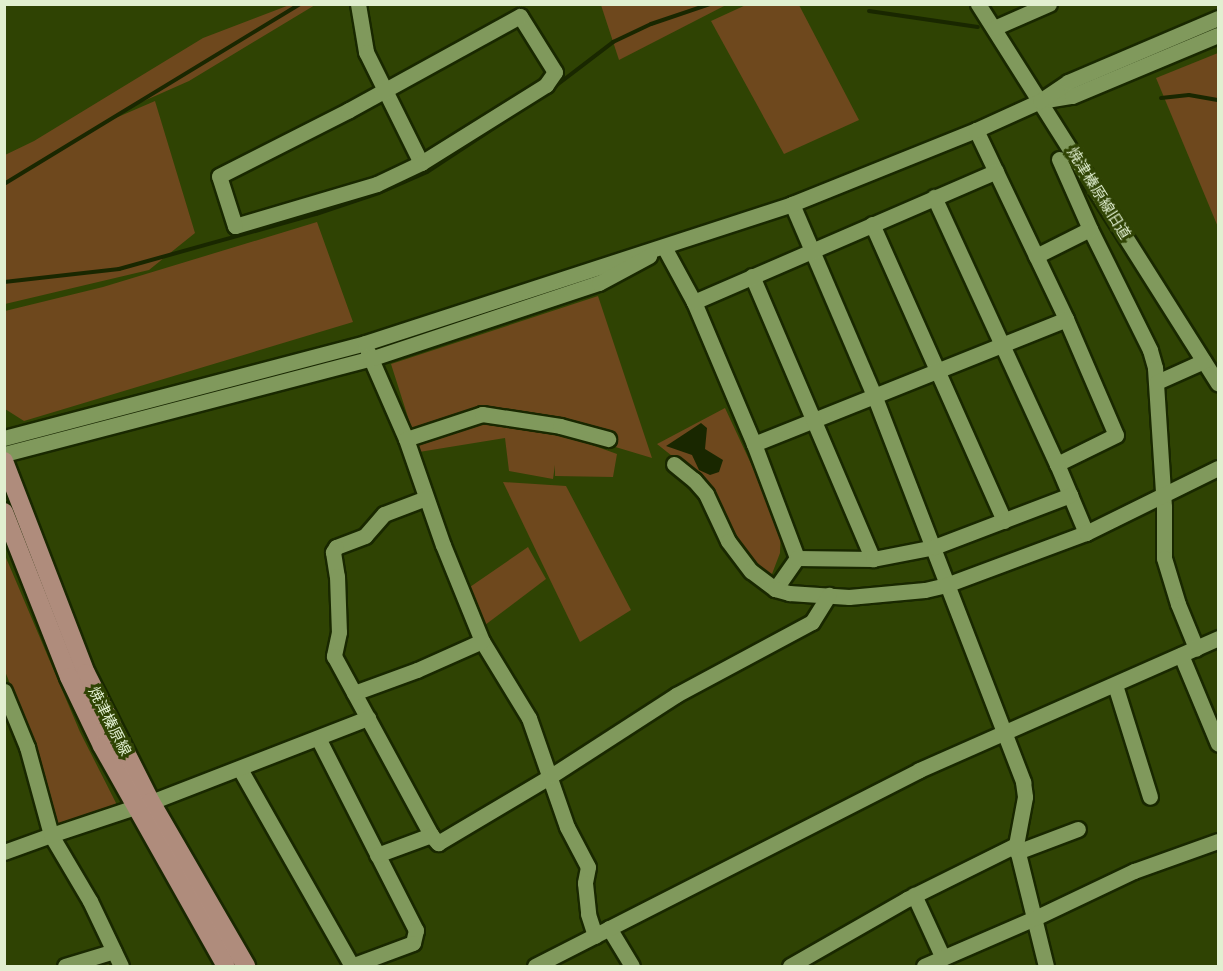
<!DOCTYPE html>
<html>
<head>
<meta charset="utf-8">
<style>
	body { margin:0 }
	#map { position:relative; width:1223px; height:971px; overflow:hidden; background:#2f4303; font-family:Lato,"Noto Sans JP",sans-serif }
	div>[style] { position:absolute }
	.green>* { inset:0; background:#6e481d }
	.water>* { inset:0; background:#192700 }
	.stream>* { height:4px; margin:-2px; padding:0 2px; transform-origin:2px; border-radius:2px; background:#192700 }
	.roads { filter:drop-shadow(2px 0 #192800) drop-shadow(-2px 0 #192800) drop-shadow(0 2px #192800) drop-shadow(0 -2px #192800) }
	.minor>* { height:15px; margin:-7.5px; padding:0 7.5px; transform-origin:7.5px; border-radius:7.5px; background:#80995c }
	.major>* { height:18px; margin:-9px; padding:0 9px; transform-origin:9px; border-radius:9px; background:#af8c7c }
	span { translate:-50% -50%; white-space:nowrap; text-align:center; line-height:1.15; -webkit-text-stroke:6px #2f4303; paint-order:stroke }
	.street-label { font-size:15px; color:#e1efd0 }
	.frame { position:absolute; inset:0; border:6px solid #e1efd0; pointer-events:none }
</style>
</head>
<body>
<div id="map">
	<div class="green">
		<div style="clip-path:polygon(292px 4px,315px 5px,189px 81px,128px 108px,97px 126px,155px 101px,195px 233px,149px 270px,5px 304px,5px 155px,34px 141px,203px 38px)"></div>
		<div style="clip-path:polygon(748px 4px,799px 5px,859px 120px,784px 154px,711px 21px)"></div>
		<div style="clip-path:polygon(601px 5px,601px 4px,726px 5px,619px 60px)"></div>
		<div style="clip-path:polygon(1218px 53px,1218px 227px,1156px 78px)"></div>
		<div style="clip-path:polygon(317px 222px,353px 322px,24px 421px,5px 409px,5px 311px,103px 287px)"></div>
		<div style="clip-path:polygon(598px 296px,652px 458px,559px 430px,559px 433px,617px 454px,613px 477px,555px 476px,555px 465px,553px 479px,509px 471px,505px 438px,419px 452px,391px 364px)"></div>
		<div style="clip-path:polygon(725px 408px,781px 528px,780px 553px,772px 574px,755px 569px,735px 540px,720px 505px,696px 475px,657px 444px)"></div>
		<div style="clip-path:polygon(503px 482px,566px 486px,631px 610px,580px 642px)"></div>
		<div style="clip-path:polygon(528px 547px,546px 579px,485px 625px,467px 589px)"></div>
		<div style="clip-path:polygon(4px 553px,80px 732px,116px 803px,114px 810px,60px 826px,54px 823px,36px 752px,5px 671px)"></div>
	</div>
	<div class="water">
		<div style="clip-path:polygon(701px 423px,707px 428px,705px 449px,723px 460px,719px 472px,710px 475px,699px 470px,692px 455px,666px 446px)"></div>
	</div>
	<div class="stream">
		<div style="left:869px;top:11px;width:110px;rotate:8.4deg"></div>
		<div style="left:549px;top:91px;width:81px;rotate:-37.4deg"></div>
		<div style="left:613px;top:42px;width:42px;rotate:-25.3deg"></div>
		<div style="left:651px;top:24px;width:62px;rotate:-18.7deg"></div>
		<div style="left:1161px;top:98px;width:28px;rotate:-6deg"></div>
		<div style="left:1189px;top:95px;width:29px;rotate:10deg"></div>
		<div style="left:4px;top:184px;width:346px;rotate:-31.3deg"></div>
		<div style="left:4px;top:282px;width:116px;rotate:-6.4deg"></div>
		<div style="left:119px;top:269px;width:205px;rotate:-15.6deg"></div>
		<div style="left:316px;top:214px;width:66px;rotate:-18.4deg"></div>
		<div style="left:379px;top:193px;width:52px;rotate:-23.6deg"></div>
		<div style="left:427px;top:172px;width:127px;rotate:-33.4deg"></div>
	</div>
	<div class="roads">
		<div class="minor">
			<div style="left:358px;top:4px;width:49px;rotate:80.5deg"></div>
			<div style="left:366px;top:52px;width:124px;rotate:63.6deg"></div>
			<div style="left:978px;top:4px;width:449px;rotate:57.7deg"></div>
			<div style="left:520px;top:16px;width:66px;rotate:58deg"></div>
			<div style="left:555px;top:72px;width:16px;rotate:125deg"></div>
			<div style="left:546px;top:85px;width:147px;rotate:148deg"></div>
			<div style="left:421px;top:163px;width:49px;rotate:154.5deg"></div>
			<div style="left:377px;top:184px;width:148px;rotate:163.5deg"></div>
			<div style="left:235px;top:226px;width:52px;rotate:-107.7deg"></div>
			<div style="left:219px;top:176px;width:146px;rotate:-26.9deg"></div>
			<div style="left:349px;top:110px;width:195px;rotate:-28.8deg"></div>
			<div style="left:994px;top:28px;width:60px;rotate:-23.6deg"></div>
			<div style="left:1046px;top:100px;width:26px;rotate:-9deg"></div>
			<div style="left:1072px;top:96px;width:158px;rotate:-22.7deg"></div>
			<div style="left:976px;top:130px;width:209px;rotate:64.5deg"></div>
			<div style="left:1066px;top:319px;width:126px;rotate:66.7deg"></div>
			<div style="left:1116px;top:435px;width:66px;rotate:153.8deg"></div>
			<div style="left:1057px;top:464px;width:75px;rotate:67.2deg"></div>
			<div style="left:1059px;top:159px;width:77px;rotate:66.1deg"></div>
			<div style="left:1090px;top:229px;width:135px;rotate:63.6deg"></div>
			<div style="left:1150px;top:350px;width:19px;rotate:74deg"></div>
			<div style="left:1155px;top:368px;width:139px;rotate:86.3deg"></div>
			<div style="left:1164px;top:507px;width:51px;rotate:90deg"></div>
			<div style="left:1164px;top:558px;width:48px;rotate:73.1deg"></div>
			<div style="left:1178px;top:604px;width:48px;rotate:67.8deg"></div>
			<div style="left:934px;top:197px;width:294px;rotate:65.3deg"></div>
			<div style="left:792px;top:204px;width:208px;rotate:66.8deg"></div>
			<div style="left:874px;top:395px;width:415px;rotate:68.9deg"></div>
			<div style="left:1023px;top:782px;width:15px;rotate:82deg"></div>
			<div style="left:1025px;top:797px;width:49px;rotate:100.6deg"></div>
			<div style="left:1016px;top:845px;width:125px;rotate:76.1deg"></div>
			<div style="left:872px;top:224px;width:325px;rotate:66deg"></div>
			<div style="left:664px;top:247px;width:63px;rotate:61.4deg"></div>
			<div style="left:694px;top:302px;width:154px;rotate:67.1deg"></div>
			<div style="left:754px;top:444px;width:336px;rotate:-21.8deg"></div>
			<div style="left:1036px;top:256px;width:60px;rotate:-26.6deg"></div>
			<div style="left:752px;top:276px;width:308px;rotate:66.9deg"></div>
			<div style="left:694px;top:302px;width:329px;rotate:-23.4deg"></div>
			<div style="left:368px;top:352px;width:95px;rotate:66.4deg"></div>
			<div style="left:406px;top:439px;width:112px;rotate:70.8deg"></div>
			<div style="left:443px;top:545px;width:104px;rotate:67.9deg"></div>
			<div style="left:482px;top:641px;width:90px;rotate:58.6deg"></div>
			<div style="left:529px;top:718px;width:115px;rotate:70.8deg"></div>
			<div style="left:567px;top:827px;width:45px;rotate:62.3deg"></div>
			<div style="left:588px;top:867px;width:16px;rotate:101deg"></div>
			<div style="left:585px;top:883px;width:31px;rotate:84deg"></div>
			<div style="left:588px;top:914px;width:23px;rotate:72deg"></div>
			<div style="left:1157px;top:382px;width:51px;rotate:-24.1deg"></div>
			<div style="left:4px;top:438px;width:373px;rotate:-14.7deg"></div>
			<div style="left:365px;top:343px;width:449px;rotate:-18deg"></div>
			<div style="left:792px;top:204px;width:198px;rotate:-21.9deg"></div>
			<div style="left:976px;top:130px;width:70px;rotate:-24.4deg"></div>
			<div style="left:1040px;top:101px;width:34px;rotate:-34deg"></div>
			<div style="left:1068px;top:82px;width:163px;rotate:-23.1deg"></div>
			<div style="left:406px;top:439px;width:80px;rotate:-18.2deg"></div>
			<div style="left:482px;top:414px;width:79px;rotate:8.7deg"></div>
			<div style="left:560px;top:426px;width:50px;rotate:15.2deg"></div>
			<div style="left:754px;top:444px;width:122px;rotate:69.3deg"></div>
			<div style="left:797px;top:558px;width:38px;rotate:125deg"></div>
			<div style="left:4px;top:454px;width:378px;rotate:-14.6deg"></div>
			<div style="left:370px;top:359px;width:241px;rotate:-18.4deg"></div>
			<div style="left:599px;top:283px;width:57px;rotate:-28.4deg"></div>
			<div style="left:674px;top:464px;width:26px;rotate:39deg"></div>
			<div style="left:694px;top:480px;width:18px;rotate:49deg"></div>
			<div style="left:706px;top:494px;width:52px;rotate:64.9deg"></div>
			<div style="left:728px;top:541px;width:38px;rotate:53deg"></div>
			<div style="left:751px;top:571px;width:30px;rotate:37deg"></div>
			<div style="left:775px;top:589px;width:15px;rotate:16deg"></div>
			<div style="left:789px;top:593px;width:60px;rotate:3.8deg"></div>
			<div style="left:849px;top:597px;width:76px;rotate:-5.3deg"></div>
			<div style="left:925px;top:590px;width:22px;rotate:-13deg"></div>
			<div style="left:946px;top:585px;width:149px;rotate:-20.4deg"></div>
			<div style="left:1086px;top:533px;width:147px;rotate:-26.2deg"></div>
			<div style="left:426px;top:498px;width:45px;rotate:159.1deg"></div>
			<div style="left:384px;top:514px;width:29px;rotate:131deg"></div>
			<div style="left:365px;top:536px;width:31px;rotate:159deg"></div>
			<div style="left:336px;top:547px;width:6px;rotate:121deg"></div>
			<div style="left:333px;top:552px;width:24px;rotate:81deg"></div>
			<div style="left:337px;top:576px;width:56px;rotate:88deg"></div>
			<div style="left:339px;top:632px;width:25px;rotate:102deg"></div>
			<div style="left:334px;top:656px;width:204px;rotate:61.5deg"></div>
			<div style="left:431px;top:835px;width:11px;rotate:49deg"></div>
			<div style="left:438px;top:843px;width:131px;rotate:-30.7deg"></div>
			<div style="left:551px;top:776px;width:149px;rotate:-32.9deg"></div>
			<div style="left:676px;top:695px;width:154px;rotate:-28.2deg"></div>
			<div style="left:812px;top:622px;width:32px;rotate:-58deg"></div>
			<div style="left:797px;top:558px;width:76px;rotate:0.8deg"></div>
			<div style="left:873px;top:559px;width:62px;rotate:-11.1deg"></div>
			<div style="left:934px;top:547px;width:146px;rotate:-20.9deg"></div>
			<div style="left:1181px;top:655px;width:96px;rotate:67.4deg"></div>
			<div style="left:1115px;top:685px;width:117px;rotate:72.6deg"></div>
			<div style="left:4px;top:691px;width:61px;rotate:67.7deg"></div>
			<div style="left:27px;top:747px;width:91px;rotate:74.7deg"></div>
			<div style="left:51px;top:835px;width:50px;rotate:160.1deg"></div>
			<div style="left:354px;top:693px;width:67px;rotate:-20.1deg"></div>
			<div style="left:417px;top:670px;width:71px;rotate:-24deg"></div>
			<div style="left:318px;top:738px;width:216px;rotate:63deg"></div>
			<div style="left:416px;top:930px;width:13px;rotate:103deg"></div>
			<div style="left:413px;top:943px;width:66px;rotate:159.6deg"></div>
			<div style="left:240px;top:769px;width:227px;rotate:60.4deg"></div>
			<div style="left:151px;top:802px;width:233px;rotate:-21.2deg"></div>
			<div style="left:1017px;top:852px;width:65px;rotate:-20.7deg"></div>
			<div style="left:377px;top:855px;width:58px;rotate:-20.3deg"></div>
			<div style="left:914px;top:895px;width:69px;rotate:65.3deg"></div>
			<div style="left:609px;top:928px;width:44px;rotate:58.8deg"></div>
			<div style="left:65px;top:966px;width:51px;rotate:-17deg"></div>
			<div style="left:121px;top:966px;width:72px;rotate:-115.5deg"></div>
			<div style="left:90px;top:901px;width:77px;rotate:-120.6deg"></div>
			<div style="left:51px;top:835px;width:89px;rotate:-18.4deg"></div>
			<div style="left:535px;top:966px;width:431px;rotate:-27deg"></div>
			<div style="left:919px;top:770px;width:327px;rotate:-23.8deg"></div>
			<div style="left:790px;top:966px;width:135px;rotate:-29.8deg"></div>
			<div style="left:907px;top:899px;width:122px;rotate:-26.4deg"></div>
			<div style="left:924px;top:966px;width:121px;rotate:-23.4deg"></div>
			<div style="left:1035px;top:918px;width:110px;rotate:-25.4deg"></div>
			<div style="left:1134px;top:871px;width:89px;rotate:-19.7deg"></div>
		</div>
		<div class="major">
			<div style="left:4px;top:461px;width:227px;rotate:68.9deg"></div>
			<div style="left:86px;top:673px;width:144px;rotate:63.3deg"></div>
			<div style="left:151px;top:802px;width:190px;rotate:59.9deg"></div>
			<div style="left:4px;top:512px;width:177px;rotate:68.5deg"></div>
			<div style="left:69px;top:677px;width:76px;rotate:64.4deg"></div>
			<div style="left:102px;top:746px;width:253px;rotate:60.6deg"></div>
		</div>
	</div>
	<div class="street-label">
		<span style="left:1099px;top:193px;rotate:58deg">焼津榛原線旧道</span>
		<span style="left:110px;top:721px;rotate:63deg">焼津榛原線</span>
	</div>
	<div class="frame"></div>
</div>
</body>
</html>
